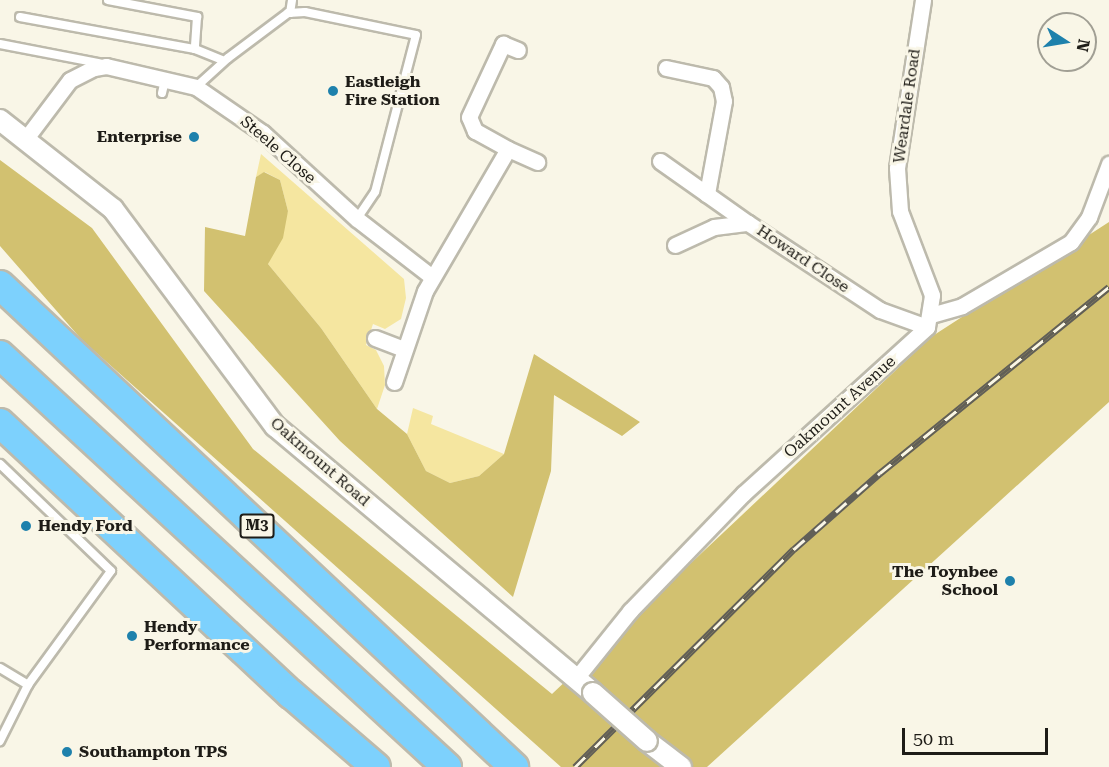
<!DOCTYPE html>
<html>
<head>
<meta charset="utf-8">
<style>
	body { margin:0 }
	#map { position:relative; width:1109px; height:767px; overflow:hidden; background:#f9f6e7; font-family:"Roboto Serif",serif }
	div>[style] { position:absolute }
	.green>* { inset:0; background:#f5e6a0 }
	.forest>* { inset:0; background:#d2c170 }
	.roads { filter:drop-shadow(2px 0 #bdbaac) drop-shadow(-2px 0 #bdbaac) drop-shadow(0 2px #bdbaac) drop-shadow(0 -2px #bdbaac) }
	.service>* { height:8px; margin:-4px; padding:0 4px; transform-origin:4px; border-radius:4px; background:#fff }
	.minor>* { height:15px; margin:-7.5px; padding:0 7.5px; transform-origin:7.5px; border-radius:7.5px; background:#fff }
	.tertiary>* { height:20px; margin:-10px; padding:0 10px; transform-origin:10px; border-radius:10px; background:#fff }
	.motorway>* { height:28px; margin:-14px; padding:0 14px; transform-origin:14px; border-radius:14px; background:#7dd1fd }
	.rail>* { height:7px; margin-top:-3.5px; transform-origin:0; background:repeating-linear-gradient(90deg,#f9f6e7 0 14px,#615f57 0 28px); box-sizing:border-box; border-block:2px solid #615f57 }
	.bridges { filter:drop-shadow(2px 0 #bdbaac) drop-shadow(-2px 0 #bdbaac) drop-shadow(0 2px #bdbaac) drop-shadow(0 -2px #bdbaac) }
	.tertiary-bridge>* { height:20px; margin:-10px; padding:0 10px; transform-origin:10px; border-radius:10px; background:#fff }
	.dots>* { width:16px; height:16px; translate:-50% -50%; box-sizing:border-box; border:3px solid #f9f6e7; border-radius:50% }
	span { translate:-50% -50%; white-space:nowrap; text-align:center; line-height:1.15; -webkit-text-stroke:6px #f9f6e7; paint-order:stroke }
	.shield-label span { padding:2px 4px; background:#f9f6e7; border:2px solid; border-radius:4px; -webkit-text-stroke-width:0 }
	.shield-label { font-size:15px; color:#1e1c17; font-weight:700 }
	.poi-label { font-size:16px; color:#1e1c17; font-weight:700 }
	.left { translate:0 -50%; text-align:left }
	.right { translate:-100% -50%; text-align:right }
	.street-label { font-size:16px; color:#1e1c17 }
	.north { position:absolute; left:1037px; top:12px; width:60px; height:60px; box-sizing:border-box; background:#f9f6e7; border:2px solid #a19f94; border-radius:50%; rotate:102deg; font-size:16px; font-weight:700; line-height:24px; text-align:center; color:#1e1c17 }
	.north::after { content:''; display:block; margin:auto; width:21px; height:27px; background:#1e81ac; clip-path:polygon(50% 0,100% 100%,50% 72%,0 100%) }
	.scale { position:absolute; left:902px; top:728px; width:146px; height:27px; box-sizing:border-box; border:3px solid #1e1c17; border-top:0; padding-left:8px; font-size:18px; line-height:21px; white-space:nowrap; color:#1e1c17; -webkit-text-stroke:4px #f9f6e7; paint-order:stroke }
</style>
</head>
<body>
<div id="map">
	<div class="green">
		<div style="clip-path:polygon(261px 154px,404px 279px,406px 298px,401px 319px,385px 329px,373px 324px,366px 345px,376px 350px,384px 366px,385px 385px,377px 409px,321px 328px,268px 264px,288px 211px,280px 180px,265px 172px,256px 177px)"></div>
		<div style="clip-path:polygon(413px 408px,433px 416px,431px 424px,504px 454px,479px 476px,450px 483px,426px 471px,407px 434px)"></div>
	</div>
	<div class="forest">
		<div style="clip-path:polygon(0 160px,92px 228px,253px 449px,552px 694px,931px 337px,1109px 222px,1109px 402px,707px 767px,561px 767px,82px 340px,0 246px)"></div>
		<div style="clip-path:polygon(264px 172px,280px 180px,288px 211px,283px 238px,268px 264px,321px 328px,377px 409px,407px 434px,426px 471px,450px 483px,479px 476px,504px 454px,534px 354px,640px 422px,622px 436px,554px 395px,551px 471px,513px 597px,340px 441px,204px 291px,205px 227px,245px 236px,256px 177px)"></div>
	</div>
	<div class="roads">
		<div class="service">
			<div style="left:108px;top:0;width:91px;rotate:10.8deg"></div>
			<div style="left:197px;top:17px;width:32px;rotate:94deg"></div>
			<div style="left:290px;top:13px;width:13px;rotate:-81deg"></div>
			<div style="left:20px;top:17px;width:178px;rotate:10.4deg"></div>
			<div style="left:195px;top:49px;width:31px;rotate:22deg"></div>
			<div style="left:0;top:44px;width:101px;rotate:10.9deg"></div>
			<div style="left:196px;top:87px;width:43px;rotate:-42.2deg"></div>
			<div style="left:228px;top:58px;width:75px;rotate:-36.9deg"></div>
			<div style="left:288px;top:13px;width:17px;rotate:-3deg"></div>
			<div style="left:305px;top:12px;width:113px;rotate:11.7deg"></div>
			<div style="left:416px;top:35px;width:162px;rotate:104.6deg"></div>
			<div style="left:375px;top:192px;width:32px;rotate:124deg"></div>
			<div style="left:162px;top:93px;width:13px;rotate:-77deg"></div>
			<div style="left:0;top:464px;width:154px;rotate:43.9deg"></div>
			<div style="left:111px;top:571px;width:141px;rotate:126.1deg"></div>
			<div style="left:28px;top:685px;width:63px;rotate:116.6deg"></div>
			<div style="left:0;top:668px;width:33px;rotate:31deg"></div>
		</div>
		<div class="minor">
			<div style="left:666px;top:68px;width:48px;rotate:12deg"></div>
			<div style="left:713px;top:78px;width:12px;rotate:48deg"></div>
			<div style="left:721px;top:87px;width:14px;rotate:78deg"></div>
			<div style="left:724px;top:101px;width:95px;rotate:100.4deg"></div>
			<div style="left:27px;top:137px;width:71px;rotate:-53deg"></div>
			<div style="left:70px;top:80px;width:27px;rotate:-27deg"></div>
			<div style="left:94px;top:68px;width:12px;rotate:-9deg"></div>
			<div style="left:106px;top:66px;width:92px;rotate:13.1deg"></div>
			<div style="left:196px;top:87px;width:81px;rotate:34.5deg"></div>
			<div style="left:263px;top:133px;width:127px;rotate:42.5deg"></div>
			<div style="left:357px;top:219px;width:95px;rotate:37.7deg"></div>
			<div style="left:508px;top:149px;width:32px;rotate:24deg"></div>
			<div style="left:660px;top:161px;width:108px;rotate:35.2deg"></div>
			<div style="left:675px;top:245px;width:43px;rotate:-24.8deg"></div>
			<div style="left:714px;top:227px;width:34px;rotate:-7deg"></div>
			<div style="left:748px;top:223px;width:158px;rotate:33.4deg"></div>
			<div style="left:880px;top:310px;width:50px;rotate:19.9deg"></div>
			<div style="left:931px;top:315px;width:32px;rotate:-16deg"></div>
			<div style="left:962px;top:306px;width:126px;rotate:-30.4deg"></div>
			<div style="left:1071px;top:242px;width:31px;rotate:-54deg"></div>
			<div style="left:1089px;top:217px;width:57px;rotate:-69.3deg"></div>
			<div style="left:375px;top:338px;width:30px;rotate:21deg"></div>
			<div style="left:394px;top:382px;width:96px;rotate:-71.2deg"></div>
			<div style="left:425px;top:291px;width:164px;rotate:-59.7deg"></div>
			<div style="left:508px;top:149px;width:38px;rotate:-151deg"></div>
			<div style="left:475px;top:131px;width:15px;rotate:-113deg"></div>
			<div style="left:469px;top:117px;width:81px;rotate:-65deg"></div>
			<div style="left:503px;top:44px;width:16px;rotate:22deg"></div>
			<div style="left:577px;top:677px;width:85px;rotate:-51.2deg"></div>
			<div style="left:630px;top:611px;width:163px;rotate:-46deg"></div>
			<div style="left:743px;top:494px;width:248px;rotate:-42.2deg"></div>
			<div style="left:927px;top:327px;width:32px;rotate:-81deg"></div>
			<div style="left:932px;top:295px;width:90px;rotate:-110.9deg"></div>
			<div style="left:900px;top:211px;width:43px;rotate:-94deg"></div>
			<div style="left:897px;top:168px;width:170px;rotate:-81.2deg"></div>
		</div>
		<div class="tertiary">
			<div style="left:0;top:120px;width:144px;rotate:38.2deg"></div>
			<div style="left:113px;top:209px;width:271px;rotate:53.3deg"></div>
			<div style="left:275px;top:426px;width:415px;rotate:40deg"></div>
			<div style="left:647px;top:741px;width:43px;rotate:37.4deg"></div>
		</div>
		<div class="motorway">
			<div style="left:0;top:285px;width:705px;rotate:43.16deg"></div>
			<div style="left:0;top:355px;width:608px;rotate:42.67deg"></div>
			<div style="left:0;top:423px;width:398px;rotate:43deg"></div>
			<div style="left:291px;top:694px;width:112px;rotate:40.7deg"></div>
		</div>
	</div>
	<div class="rail">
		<div style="left:575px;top:767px;width:309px;rotate:-44.9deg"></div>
		<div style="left:794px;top:549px;width:115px;rotate:-41.5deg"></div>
		<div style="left:880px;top:473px;width:295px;rotate:-39.1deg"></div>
	</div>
	<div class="bridges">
		<div class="tertiary-bridge">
			<div style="left:593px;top:693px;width:72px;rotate:41.6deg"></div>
		</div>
	</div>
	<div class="dots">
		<div style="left:333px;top:91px;background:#1e81ac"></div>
		<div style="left:194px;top:137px;background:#1e81ac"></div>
		<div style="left:26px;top:526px;background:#1e81ac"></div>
		<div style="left:1010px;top:581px;background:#1e81ac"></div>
		<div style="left:132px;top:636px;background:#1e81ac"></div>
		<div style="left:67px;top:752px;background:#1e81ac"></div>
	</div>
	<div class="shield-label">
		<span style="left:257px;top:526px">M3</span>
	</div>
	<div class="poi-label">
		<span class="left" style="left:345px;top:91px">Eastleigh<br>Fire Station</span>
		<span class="right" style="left:182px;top:137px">Enterprise</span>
		<span class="left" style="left:38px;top:526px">Hendy Ford</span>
		<span class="right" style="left:998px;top:581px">The Toynbee<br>School</span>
		<span class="left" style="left:144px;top:636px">Hendy<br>Performance</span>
		<span class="left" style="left:79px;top:752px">Southampton TPS</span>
	</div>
	<div class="street-label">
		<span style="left:907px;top:106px;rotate:-82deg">Weardale Road</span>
		<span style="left:278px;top:150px;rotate:41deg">Steele Close</span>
		<span style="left:803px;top:259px;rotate:34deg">Howard Close</span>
		<span style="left:840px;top:407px;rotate:-42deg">Oakmount Avenue</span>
		<span style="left:320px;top:462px;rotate:41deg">Oakmount Road</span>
	</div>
	<div class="north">N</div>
	<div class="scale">50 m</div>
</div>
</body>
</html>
